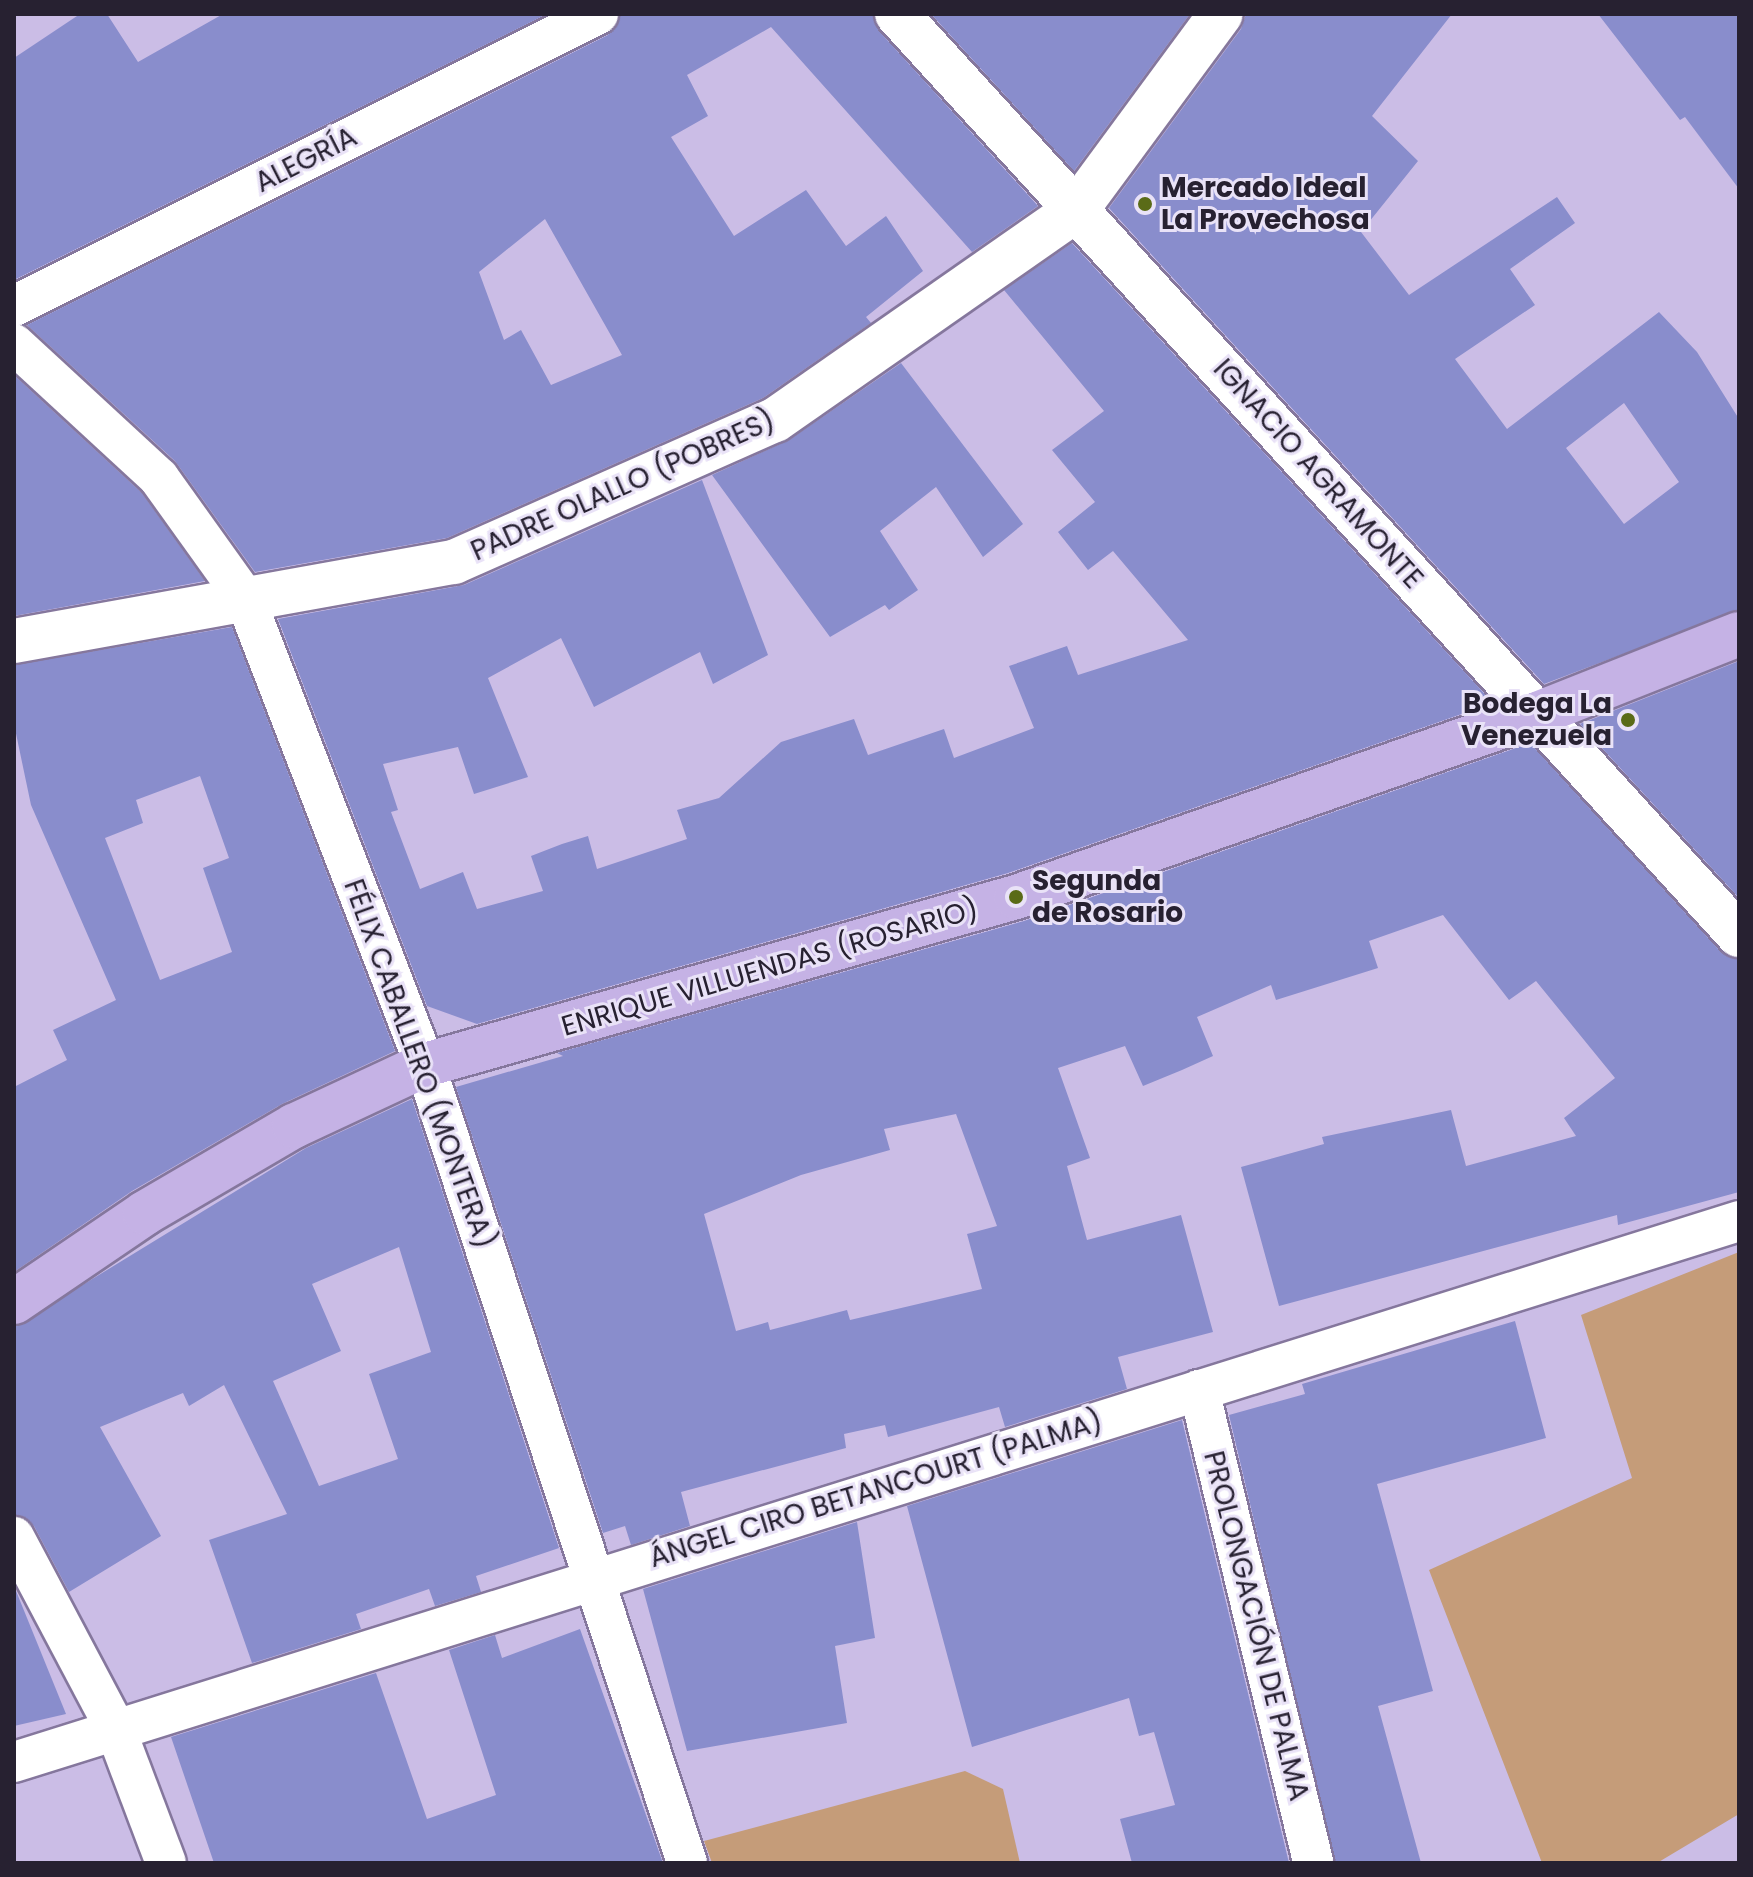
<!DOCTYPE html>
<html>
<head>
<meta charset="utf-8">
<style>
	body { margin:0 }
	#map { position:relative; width:1753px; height:1877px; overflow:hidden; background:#cbbde6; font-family:Poppins,sans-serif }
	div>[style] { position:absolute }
	.green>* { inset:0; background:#c59c79 }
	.building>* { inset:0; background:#898dcc }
	.roads { filter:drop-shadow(2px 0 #85779d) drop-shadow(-2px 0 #85779d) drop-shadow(0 2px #85779d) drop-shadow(0 -2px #85779d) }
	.street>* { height:40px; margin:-20px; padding:0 20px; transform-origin:20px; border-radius:20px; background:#fff }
	.secondary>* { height:44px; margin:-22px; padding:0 22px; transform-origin:22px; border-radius:22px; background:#fff }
	.primary>* { height:44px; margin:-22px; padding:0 22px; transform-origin:22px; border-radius:22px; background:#c5b2e5 }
	.dots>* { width:22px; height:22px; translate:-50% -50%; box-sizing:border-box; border:4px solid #e9e2f7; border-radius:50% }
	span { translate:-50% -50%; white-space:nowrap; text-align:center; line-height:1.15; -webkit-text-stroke:6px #e9e2f7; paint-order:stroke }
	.street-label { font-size:28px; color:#272131 }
	.poi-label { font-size:28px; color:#272131; font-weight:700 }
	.left { translate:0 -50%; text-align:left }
	.right { translate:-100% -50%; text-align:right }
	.frame { position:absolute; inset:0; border:16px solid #272131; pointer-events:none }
</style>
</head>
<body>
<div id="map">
	<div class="green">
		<div style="clip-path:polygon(1739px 1252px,1739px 1814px,1657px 1863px,1542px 1863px,1429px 1570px,1632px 1478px,1581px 1315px)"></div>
		<div style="clip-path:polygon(965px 1771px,1003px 1789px,1020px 1863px,712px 1863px,704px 1841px)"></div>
	</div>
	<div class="building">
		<div style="clip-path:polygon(80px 14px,107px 14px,138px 62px,223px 14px,547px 14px,14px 280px,14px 58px)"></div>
		<div style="clip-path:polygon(evenodd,621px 14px,873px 14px,879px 31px,1038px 206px,972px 252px,771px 27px,687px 75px,708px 116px,671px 137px,734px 236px,806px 190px,846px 246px,886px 216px,923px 271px,866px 317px,871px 323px,763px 398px,447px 538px,255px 572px,175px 461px,27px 325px,608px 35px,621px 14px,545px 219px,622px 355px,551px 385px,521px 330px,504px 340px,479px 272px,545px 219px)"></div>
		<div style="clip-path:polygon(931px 14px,1190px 14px,1074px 171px)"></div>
		<div style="clip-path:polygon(evenodd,1246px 14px,1452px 14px,1372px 116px,1418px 161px,1361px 232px,1409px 295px,1557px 197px,1575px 223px,1510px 269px,1535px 305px,1455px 359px,1507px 429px,1659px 312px,1697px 352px,1739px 419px,1739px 610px,1544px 684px,1109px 208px,1241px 29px,1246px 14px,1624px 403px,1679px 482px,1624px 524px,1566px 448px,1624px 403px)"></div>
		<div style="clip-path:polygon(1598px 14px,1739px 14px,1739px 189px,1685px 117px,1680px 120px)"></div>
		<div style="clip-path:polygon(1072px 243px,1493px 703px,1008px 873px,477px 1024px,427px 1006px,278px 619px,464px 585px,702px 480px,768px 655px,713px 684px,700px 652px,594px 707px,561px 638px,488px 678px,528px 777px,474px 794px,458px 747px,383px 764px,398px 810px,391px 812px,420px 889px,463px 872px,477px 909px,543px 891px,531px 856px,562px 844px,588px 836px,597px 869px,687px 839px,677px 810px,719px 798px,781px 742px,854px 719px,868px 755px,944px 729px,954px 758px,1034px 728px,1009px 666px,1067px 646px,1078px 675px,1188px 640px,1113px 551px,1088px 570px,1058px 532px,1095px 502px,1052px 450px,1104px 411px,1004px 290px)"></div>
		<div style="clip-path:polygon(901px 363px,1023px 524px,983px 557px,936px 487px,880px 531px,918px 590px,889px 610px,885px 605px,830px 637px,712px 475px,789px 440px)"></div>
		<div style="clip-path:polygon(14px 375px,142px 493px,205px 581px,14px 616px)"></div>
		<div style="clip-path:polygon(evenodd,232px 627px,395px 1051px,282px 1104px,132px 1191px,14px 1272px,14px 1087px,67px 1060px,53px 1030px,116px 1000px,31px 805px,14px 724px,14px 665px,232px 627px,200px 776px,229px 858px,203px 868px,232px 952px,160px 980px,105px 838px,143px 823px,136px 800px,200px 776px)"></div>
		<div style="clip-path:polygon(1739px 661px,1739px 898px,1580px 724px)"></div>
		<div style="clip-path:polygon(evenodd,1530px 743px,1721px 952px,1739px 959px,1739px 1192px,1618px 1225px,1617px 1215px,1279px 1306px,1241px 1167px,1324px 1144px,1322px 1137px,1451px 1110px,1466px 1166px,1576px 1136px,1564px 1118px,1615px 1078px,1536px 981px,1509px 1000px,1443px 915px,1369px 941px,1378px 968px,1276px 1000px,1271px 985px,1197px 1017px,1213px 1056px,1182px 1070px,1143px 1086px,1125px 1046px,1058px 1068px,1090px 1158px,1067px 1166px,1087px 1240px,1181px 1215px,1213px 1332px,1118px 1357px,1127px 1389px,1005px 1427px,999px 1407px,888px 1437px,885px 1425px,844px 1434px,846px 1448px,681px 1492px,690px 1526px,631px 1545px,625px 1526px,603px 1533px,456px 1087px,563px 1056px,557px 1053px,1024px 921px,1530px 743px,956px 1114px,997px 1226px,967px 1234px,982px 1289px,850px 1320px,847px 1310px,770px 1330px,768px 1322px,736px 1331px,704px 1214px,801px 1175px,890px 1150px,884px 1129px,956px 1114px)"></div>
		<div style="clip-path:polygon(evenodd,412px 1099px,559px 1548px,476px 1576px,481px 1592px,435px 1606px,429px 1589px,356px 1614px,361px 1629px,252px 1663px,209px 1540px,287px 1514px,224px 1385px,189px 1406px,183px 1393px,100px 1427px,161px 1536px,69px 1592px,34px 1526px,14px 1514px,14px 1327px,306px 1148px,412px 1099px,399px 1247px,431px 1352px,369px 1374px,398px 1459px,319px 1486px,273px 1381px,341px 1351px,312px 1284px,399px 1247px)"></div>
		<div style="clip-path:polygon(1515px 1321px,1546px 1438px,1377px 1484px,1433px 1691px,1378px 1706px,1421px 1863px,1335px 1863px,1229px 1415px,1305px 1394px,1302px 1384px)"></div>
		<div style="clip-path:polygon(1182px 1420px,1289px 1863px,1132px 1863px,1120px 1819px,1175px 1805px,1154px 1732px,1139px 1736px,1129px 1698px,972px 1747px,907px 1506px)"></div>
		<div style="clip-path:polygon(857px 1522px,875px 1638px,835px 1646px,847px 1723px,687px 1751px,643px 1589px)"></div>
		<div style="clip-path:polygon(14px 1586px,66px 1714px,14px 1726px)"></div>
		<div style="clip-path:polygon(580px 1629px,663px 1863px,214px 1863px,171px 1737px,376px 1673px,427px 1819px,496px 1795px,449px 1650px,495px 1635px,502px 1658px)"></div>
	</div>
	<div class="roads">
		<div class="street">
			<div style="left:14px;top:306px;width:653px;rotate:-26.57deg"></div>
			<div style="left:14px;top:344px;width:197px;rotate:42.7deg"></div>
			<div style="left:159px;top:478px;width:148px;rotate:54.4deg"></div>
			<div style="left:245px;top:598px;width:500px;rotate:68.92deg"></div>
			<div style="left:425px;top:1065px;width:840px;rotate:71.82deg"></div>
			<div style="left:1199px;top:1390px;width:487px;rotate:76.4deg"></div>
			<div style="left:14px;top:1537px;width:216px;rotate:62.1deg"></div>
			<div style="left:115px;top:1728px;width:144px;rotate:69.3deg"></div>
			<div style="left:14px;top:1762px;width:1808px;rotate:-17.41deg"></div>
		</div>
		<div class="secondary">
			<div style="left:897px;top:14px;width:1248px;rotate:47.57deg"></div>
			<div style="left:14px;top:641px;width:447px;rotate:-10.2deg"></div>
			<div style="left:454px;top:562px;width:351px;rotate:-23.9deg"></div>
			<div style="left:775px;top:420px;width:368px;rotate:-34.9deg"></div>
			<div style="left:1077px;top:209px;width:242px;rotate:-53.6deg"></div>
		</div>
		<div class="primary">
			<div style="left:14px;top:1302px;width:158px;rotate:-34.2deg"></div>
			<div style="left:145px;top:1213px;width:173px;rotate:-30.3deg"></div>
			<div style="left:294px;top:1126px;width:145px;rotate:-25deg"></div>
			<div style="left:425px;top:1065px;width:614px;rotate:-15.87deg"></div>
			<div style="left:1016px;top:897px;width:552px;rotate:-19.35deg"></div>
			<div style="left:1537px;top:714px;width:217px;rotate:-21.6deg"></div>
		</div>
	</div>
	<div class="dots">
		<div style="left:1145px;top:204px;background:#5a6b17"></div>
		<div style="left:1628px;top:720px;background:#5a6b17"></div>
		<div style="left:1016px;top:897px;background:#5a6b17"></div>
	</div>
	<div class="street-label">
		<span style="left:306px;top:160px;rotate:-27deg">ALEGRÍA</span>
		<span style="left:1318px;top:474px;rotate:48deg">IGNACIO AGRAMONTE</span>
		<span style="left:623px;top:486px;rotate:-24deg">PADRE OLALLO (POBRES)</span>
		<span style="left:770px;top:968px;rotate:-16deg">ENRIQUE VILLUENDAS (ROSARIO)</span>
		<span style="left:419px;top:1064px;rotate:70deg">FÉLIX CABALLERO (MONTERA)</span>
		<span style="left:876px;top:1490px;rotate:-17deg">ÁNGEL CIRO BETANCOURT (PALMA)</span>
		<span style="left:1256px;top:1626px;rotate:76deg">PROLONGACIÓN DE PALMA</span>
	</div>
	<div class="poi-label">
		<span class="left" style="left:1161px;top:204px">Mercado Ideal<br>La Provechosa</span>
		<span class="right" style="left:1612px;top:720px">Bodega La<br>Venezuela</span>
		<span class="left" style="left:1032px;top:897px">Segunda<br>de Rosario</span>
	</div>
	<div class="frame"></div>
</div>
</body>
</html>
